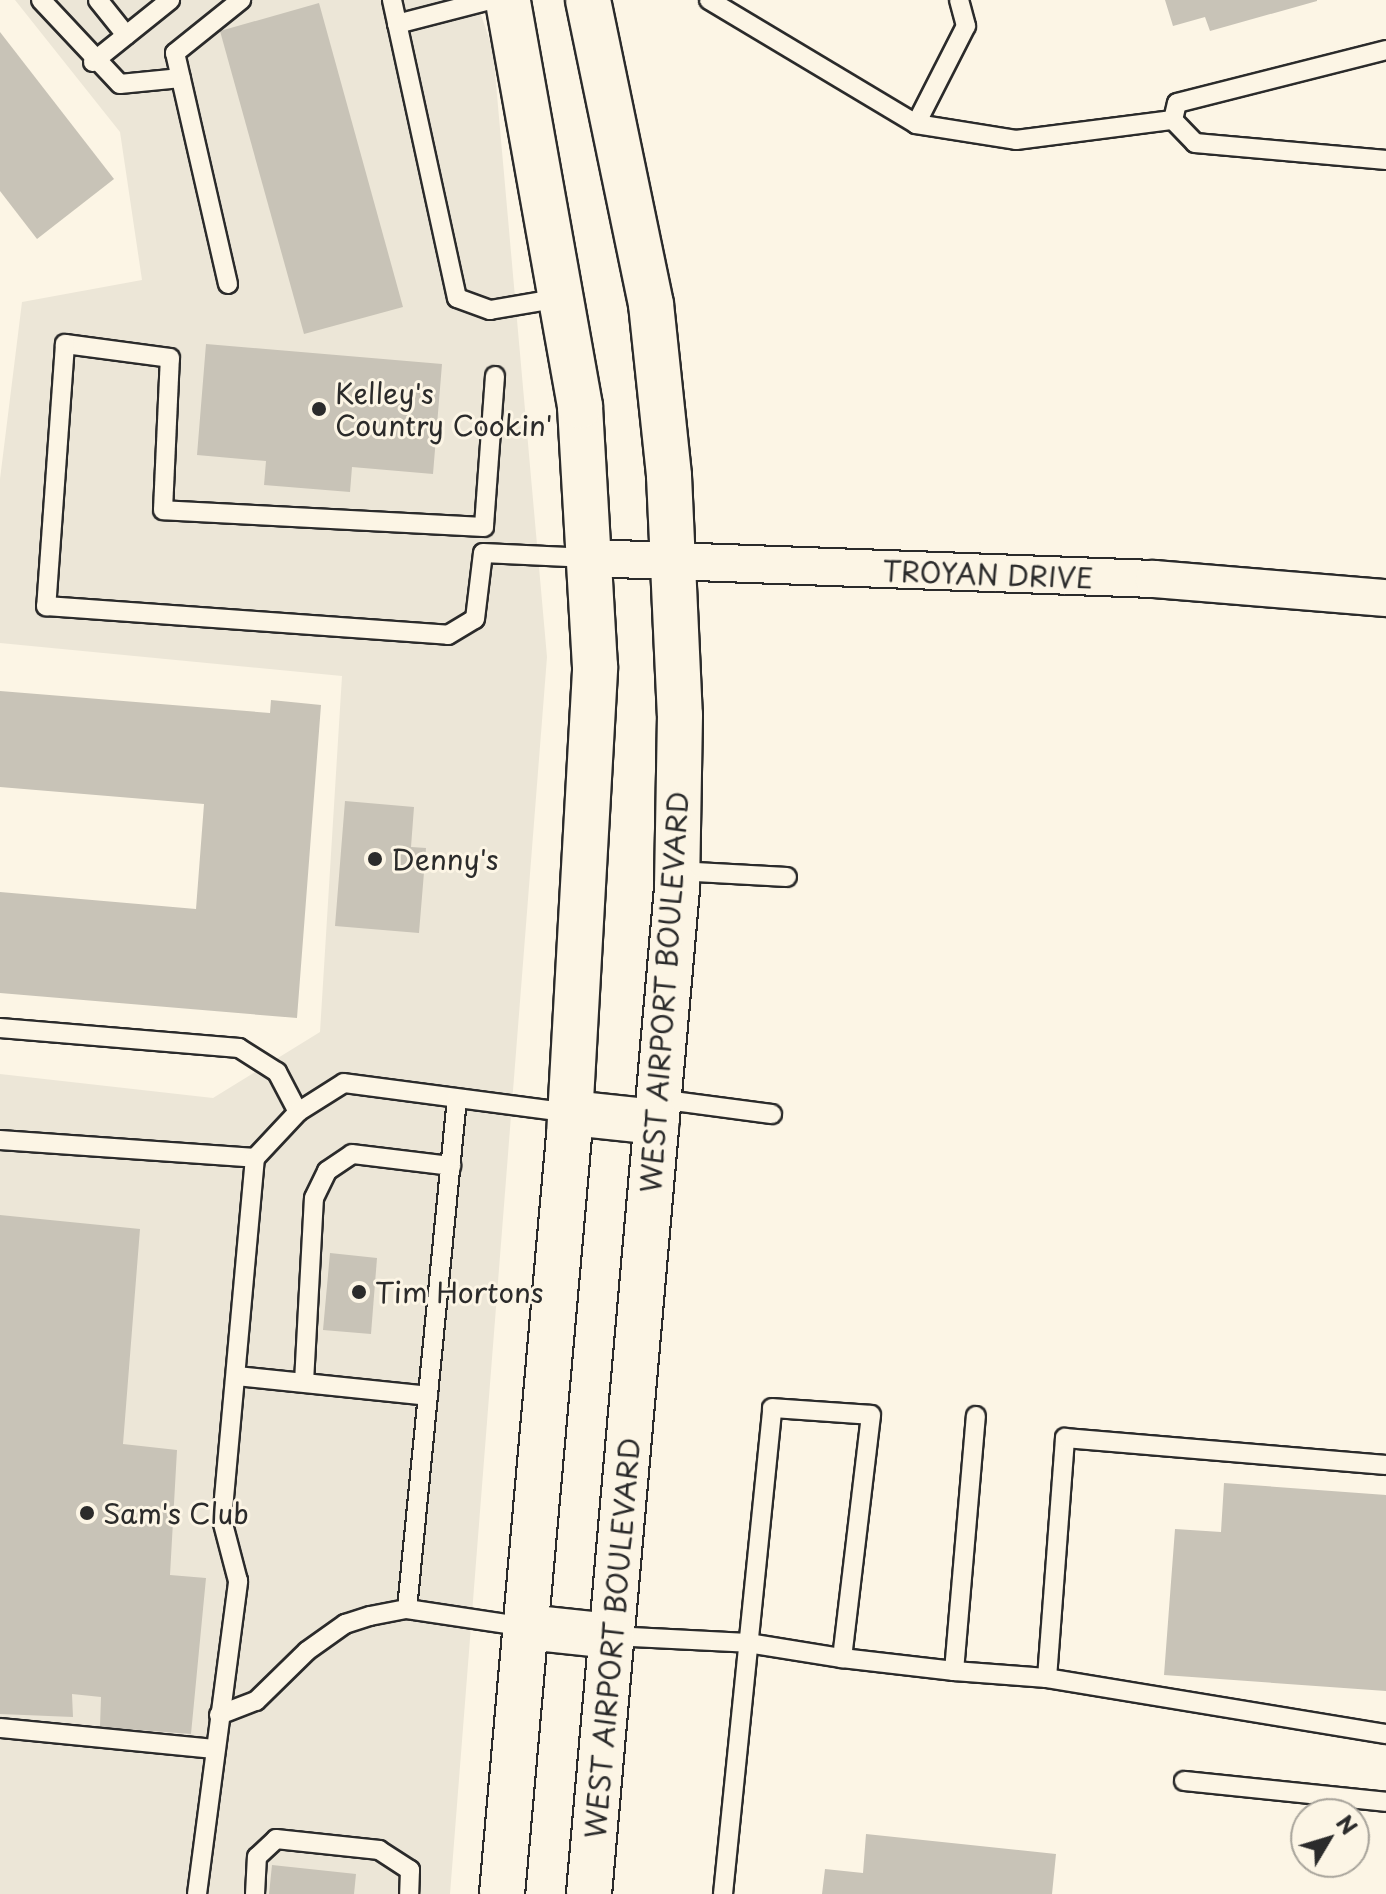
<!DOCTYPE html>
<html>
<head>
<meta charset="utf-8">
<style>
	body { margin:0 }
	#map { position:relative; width:1386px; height:1894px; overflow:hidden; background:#fcf5e5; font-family:"Playpen Sans",sans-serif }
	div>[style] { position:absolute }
	.built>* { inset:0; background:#ece6d7 }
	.building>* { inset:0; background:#c8c3b7 }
	.roads { filter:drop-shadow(2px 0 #2b2b2b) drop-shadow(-2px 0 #2b2b2b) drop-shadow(0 2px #2b2b2b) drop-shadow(0 -2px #2b2b2b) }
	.lane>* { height:18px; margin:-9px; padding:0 9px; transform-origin:9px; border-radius:9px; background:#fcf5e5 }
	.street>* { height:36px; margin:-18px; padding:0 18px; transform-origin:18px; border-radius:18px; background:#fcf5e5 }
	.secondary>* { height:44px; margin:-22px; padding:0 22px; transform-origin:22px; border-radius:22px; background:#fcf5e5 }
	.dots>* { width:22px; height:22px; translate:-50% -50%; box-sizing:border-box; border:4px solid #fcf5e5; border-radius:50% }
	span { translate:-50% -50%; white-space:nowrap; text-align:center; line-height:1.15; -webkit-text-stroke:6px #fcf5e5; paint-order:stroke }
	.poi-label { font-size:28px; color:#2b2b2b }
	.left { translate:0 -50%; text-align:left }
	.street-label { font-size:28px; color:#2b2b2b }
	.north { position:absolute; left:1290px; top:1798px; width:80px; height:80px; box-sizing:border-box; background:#fcf5e5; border:2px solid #a8a49b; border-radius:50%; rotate:52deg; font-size:22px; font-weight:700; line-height:32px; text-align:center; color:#2b2b2b }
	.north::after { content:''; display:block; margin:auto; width:28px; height:36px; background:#2b2b2b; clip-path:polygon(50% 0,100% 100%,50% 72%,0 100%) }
</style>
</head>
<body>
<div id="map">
	<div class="built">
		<div style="clip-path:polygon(15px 0,476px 0,493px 50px,547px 657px,450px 1894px,0 1894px,0 1074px,213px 1098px,320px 1032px,342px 676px,0 643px,0 479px,22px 302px,142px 280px,120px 132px)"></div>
	</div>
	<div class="building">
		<div style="clip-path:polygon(1165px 0,1317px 0,1317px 1px,1210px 31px,1205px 17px,1173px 26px)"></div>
		<div style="clip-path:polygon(319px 3px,403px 307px,304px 334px,220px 31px)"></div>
		<div style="clip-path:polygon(0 32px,114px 179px,37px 239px,0 191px)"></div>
		<div style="clip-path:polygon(206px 344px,442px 364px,433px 474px,352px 467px,350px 492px,264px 485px,266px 461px,197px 455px)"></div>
		<div style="clip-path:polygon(0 691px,270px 713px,271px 700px,321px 705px,297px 1018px,0 993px,0 892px,196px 909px,204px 804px,0 787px)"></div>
		<div style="clip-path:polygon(345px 801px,414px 807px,411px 847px,426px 848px,419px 933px,335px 926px)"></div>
		<div style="clip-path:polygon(0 1215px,140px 1229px,123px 1444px,177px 1450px,170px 1575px,206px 1578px,191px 1734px,100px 1727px,101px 1697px,72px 1694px,73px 1717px,0 1714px)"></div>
		<div style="clip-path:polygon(330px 1253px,377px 1258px,371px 1334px,323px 1330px)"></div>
		<div style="clip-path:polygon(1224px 1483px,1386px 1495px,1386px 1691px,1164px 1675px,1175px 1529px,1221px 1532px)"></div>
		<div style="clip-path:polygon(866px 1834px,1056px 1854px,1052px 1894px,822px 1894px,825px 1869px,863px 1873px)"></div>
		<div style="clip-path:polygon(272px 1865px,356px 1874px,354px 1894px,269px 1894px)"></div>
	</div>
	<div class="roads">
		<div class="lane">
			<div style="left:41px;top:0;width:115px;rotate:46.8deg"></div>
			<div style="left:120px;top:84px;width:61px;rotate:-5.6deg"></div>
			<div style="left:98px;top:0;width:45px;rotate:51.3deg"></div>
			<div style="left:392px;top:0;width:305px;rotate:77.7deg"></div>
			<div style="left:457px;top:298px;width:35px;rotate:20deg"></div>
			<div style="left:490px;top:310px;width:72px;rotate:-9.6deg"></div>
			<div style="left:709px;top:0;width:241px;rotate:30.9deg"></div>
			<div style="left:916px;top:124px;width:101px;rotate:9.1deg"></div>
			<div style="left:1016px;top:140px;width:158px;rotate:-7.3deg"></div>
			<div style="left:1173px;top:120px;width:32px;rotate:46deg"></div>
			<div style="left:1195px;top:143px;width:192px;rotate:5.1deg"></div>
			<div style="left:397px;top:24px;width:96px;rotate:-14.5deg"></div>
			<div style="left:93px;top:62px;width:99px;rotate:-38.8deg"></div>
			<div style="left:1173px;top:120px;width:17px;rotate:-77deg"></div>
			<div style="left:1177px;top:103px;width:216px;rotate:-14.2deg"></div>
			<div style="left:916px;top:124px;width:110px;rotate:-63deg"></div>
			<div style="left:966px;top:26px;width:27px;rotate:-105deg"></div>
			<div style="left:228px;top:284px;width:237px;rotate:-102.9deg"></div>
			<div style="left:175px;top:53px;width:85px;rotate:-38.8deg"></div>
			<div style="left:495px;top:376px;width:151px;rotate:94.2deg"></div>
			<div style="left:484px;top:527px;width:321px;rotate:-177deg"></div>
			<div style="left:163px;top:510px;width:152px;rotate:-87.4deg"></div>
			<div style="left:170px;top:358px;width:106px;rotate:-172.4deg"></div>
			<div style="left:65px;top:344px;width:263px;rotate:94.1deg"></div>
			<div style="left:46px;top:606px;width:403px;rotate:4.1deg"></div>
			<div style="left:448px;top:635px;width:31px;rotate:-31deg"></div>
			<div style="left:475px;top:619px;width:66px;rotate:-83.1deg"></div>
			<div style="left:483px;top:553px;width:106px;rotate:2.7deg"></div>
			<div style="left:677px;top:871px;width:110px;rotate:3.1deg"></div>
			<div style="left:0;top:1028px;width:240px;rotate:4.8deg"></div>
			<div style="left:239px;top:1048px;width:45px;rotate:32.3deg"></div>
			<div style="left:277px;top:1072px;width:45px;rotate:62.3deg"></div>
			<div style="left:659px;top:1099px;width:114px;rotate:7.6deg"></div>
			<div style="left:0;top:1140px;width:256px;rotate:4deg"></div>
			<div style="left:255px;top:1158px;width:63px;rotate:-46.9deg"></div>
			<div style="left:298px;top:1112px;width:54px;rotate:-32.2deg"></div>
			<div style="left:344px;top:1083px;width:229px;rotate:7.5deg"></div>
			<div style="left:236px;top:1376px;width:193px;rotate:5.9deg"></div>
			<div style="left:304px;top:1382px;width:184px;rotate:-86.9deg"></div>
			<div style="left:314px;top:1198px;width:30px;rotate:-64deg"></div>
			<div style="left:327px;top:1171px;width:30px;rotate:-34deg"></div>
			<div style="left:352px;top:1154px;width:100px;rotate:6.9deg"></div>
			<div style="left:407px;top:1609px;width:513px;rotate:-84.41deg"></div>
			<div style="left:612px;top:1636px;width:136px;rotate:2.9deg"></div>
			<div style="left:748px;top:1643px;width:95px;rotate:9.1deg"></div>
			<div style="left:954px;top:1671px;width:256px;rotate:-85.1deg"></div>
			<div style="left:1047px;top:1678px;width:344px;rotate:9.4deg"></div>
			<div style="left:219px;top:1715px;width:40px;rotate:-21deg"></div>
			<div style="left:256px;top:1701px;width:71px;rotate:-44.4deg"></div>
			<div style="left:307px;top:1651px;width:47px;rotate:-35.4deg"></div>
			<div style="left:345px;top:1624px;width:26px;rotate:-18deg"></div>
			<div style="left:370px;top:1616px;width:38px;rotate:-11deg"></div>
			<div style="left:407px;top:1609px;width:120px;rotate:8.6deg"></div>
			<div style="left:0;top:1728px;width:214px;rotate:5.6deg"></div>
			<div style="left:1184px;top:1781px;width:203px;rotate:5.9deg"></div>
			<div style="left:197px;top:1894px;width:316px;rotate:-82.5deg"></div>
			<div style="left:238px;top:1581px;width:63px;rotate:-104.7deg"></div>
			<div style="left:222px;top:1520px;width:364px;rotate:-84.8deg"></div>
			<div style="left:255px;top:1894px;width:37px;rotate:-87deg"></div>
			<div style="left:257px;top:1857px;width:26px;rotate:-43deg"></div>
			<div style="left:276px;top:1839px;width:104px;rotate:6.1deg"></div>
			<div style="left:379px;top:1850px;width:37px;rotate:33deg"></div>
			<div style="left:410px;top:1870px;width:24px;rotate:92deg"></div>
			<div style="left:723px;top:1894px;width:488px;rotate:-84.2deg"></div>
			<div style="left:772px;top:1408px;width:99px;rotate:4deg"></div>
			<div style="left:871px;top:1415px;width:245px;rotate:96.8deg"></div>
			<div style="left:842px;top:1658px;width:113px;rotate:6.6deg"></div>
			<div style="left:954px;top:1671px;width:93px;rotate:4.3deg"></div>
			<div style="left:1047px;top:1678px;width:241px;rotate:-85.7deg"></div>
			<div style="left:1065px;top:1438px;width:322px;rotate:4.8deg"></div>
		</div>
		<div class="street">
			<div style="left:589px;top:558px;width:565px;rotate:2.13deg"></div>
			<div style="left:1154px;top:579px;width:233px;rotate:4.7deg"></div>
		</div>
		<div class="secondary">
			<div style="left:588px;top:0;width:310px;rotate:78.3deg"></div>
			<div style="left:651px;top:304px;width:173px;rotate:84deg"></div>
			<div style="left:669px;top:476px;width:239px;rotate:87.4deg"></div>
			<div style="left:680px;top:715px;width:173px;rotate:91deg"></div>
			<div style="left:677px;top:888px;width:1010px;rotate:95deg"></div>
			<div style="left:571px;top:1113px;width:86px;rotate:6deg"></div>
			<div style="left:526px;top:1627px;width:86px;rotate:6deg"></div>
			<div style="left:502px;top:1894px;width:761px;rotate:-84.95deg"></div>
			<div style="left:569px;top:1136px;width:470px;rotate:-86.8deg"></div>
			<div style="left:595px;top:667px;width:261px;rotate:-93.3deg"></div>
			<div style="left:580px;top:406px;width:412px;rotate:-100.1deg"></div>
		</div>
	</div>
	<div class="dots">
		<div style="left:319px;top:409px;background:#2b2b2b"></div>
		<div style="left:375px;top:859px;background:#2b2b2b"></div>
		<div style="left:359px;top:1292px;background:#2b2b2b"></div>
		<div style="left:87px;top:1513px;background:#2b2b2b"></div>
	</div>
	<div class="poi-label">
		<span class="left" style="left:335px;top:409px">Kelley's<br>Country Cookin'</span>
		<span class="left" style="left:391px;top:859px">Denny's</span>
		<span class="left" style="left:375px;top:1292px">Tim Hortons</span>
		<span class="left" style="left:103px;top:1513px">Sam's Club</span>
	</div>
	<div class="street-label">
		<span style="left:988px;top:574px;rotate:2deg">TROYAN DRIVE</span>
		<span style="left:664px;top:992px;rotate:-86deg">WEST AIRPORT BOULEVARD</span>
		<span style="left:612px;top:1638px;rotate:-85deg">WEST AIRPORT BOULEVARD</span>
	</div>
	<div class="north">N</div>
</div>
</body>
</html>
